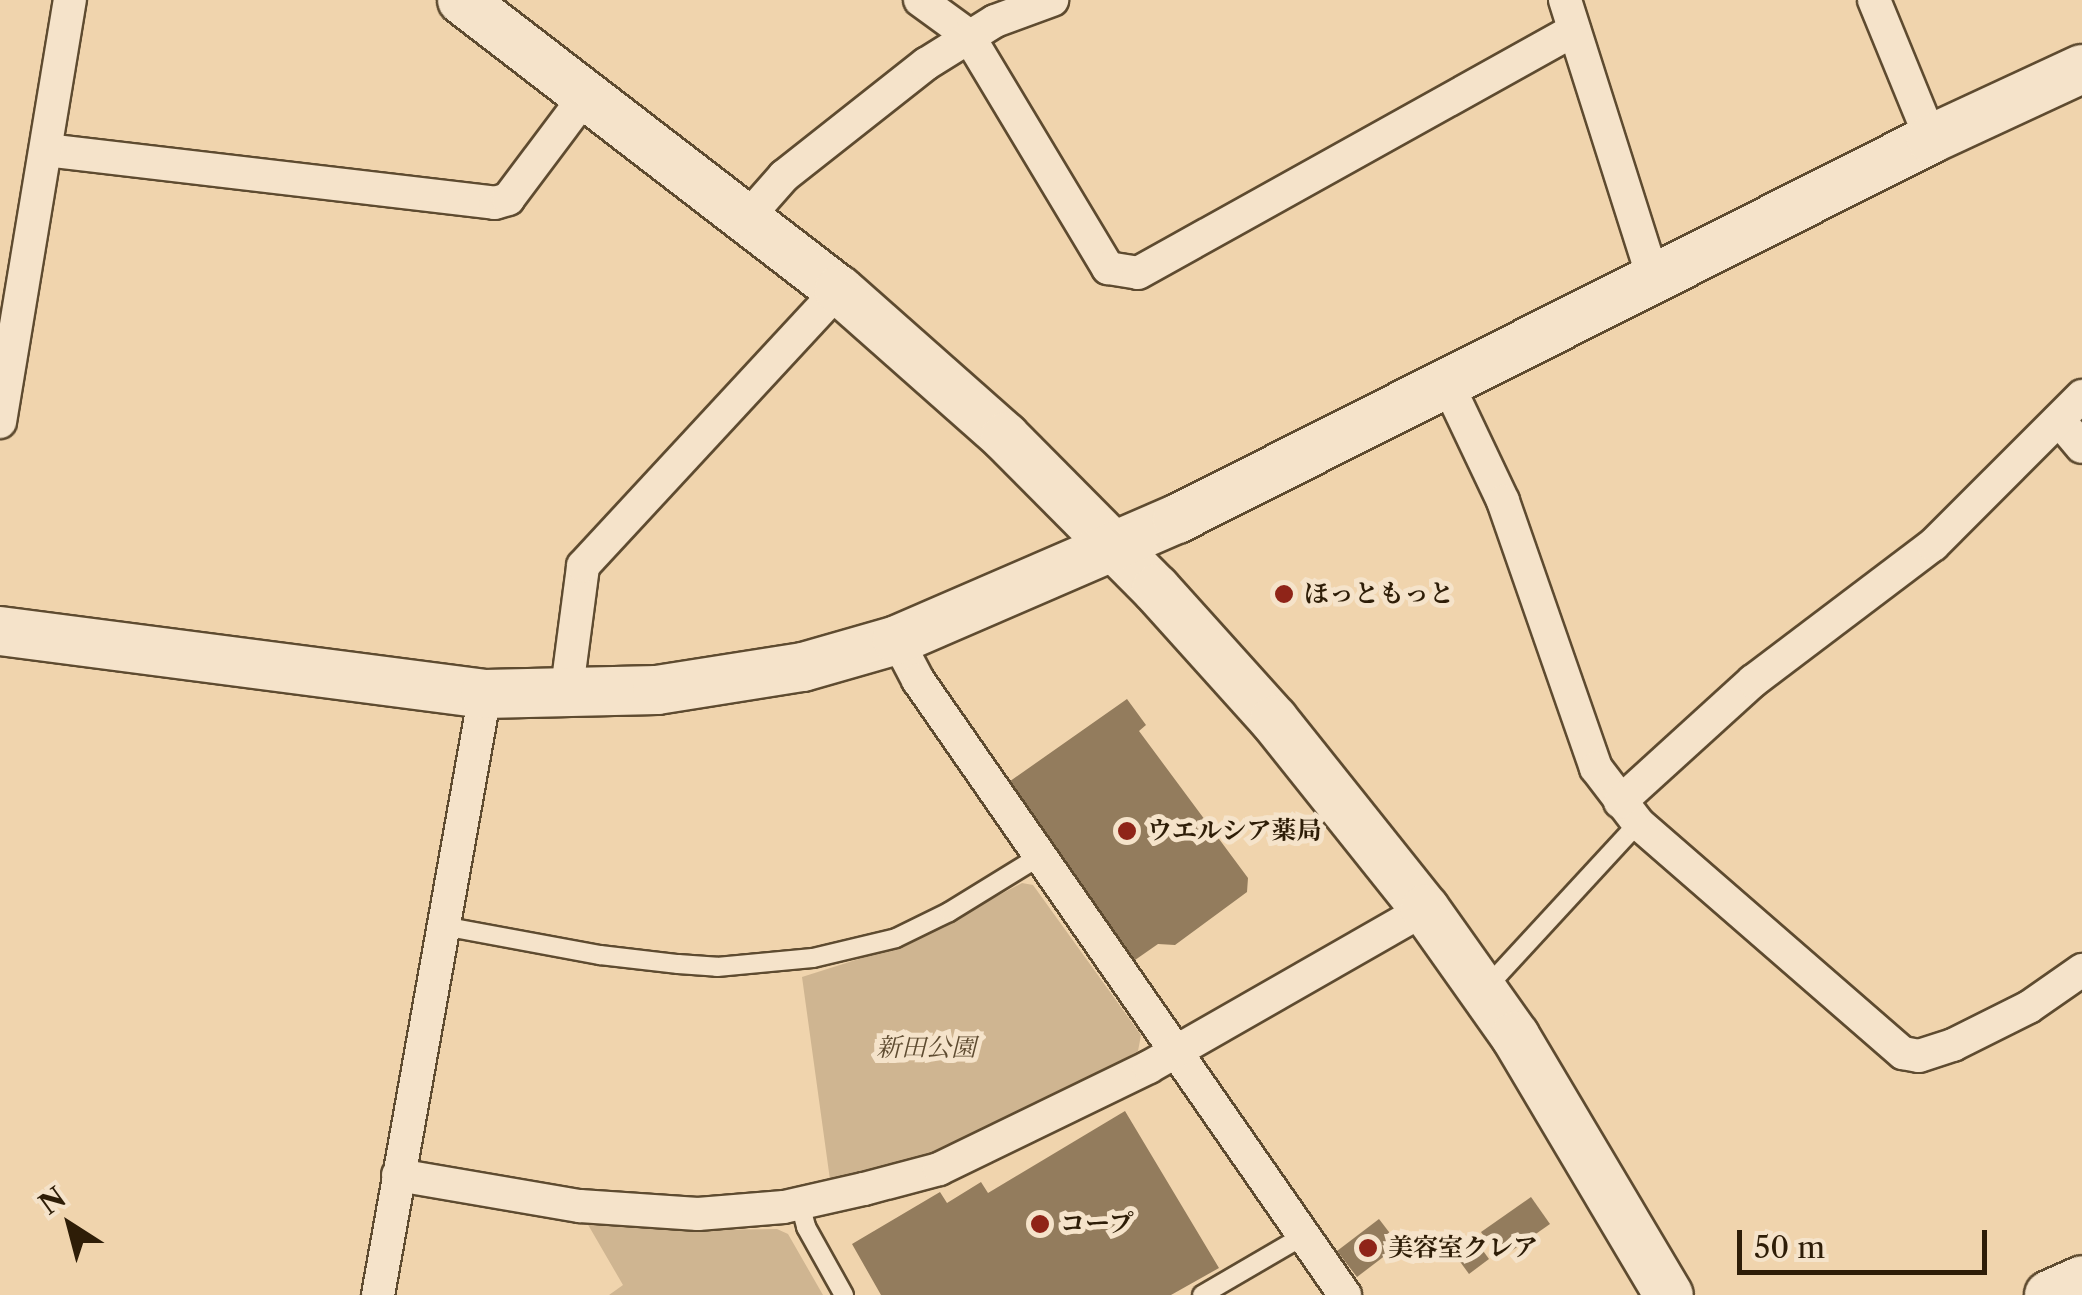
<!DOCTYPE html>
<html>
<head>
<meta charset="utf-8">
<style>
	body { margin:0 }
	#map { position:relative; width:2082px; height:1295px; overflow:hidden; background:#f0d4ad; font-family:"Libre Caslon Text","Noto Serif JP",serif }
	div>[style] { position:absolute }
	.green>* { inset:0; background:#cfb591 }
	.building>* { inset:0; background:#937c5d }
	.roads { filter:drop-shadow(2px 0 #5e4b30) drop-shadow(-2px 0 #5e4b30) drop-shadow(0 2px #5e4b30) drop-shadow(0 -2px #5e4b30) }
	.lane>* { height:18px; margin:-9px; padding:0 9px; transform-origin:9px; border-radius:9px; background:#f5e3ca }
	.street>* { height:32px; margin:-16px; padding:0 16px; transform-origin:16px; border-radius:16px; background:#f5e3ca }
	.secondary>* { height:48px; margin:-24px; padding:0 24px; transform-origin:24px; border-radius:24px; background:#f5e3ca }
	.dots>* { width:28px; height:28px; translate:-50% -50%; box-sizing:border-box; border:5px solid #f5e3ca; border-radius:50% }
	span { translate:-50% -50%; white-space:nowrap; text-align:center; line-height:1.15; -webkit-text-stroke:10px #f5e3ca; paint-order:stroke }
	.poi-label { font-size:25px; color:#2e1d07; font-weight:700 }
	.left { translate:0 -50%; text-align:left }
	.park-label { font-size:25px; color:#5e4b30; font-style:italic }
	.north { position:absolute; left:20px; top:1175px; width:100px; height:100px; -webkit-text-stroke:8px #f5e3ca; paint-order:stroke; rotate:324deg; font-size:28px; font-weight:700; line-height:40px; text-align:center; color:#2e1d07 }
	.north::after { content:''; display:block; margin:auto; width:35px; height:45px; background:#2e1d07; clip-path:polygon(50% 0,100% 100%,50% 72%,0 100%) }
	.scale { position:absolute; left:1737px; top:1230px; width:250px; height:45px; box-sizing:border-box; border:5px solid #2e1d07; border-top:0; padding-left:12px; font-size:30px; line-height:35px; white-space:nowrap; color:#2e1d07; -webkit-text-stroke:8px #f5e3ca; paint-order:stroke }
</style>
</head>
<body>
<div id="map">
	<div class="green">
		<div style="clip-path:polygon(1022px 883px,1033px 885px,1141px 1035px,1138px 1051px,980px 1140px,831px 1187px,802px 977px,909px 943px)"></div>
		<div style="clip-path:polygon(587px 1223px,674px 1230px,777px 1229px,788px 1234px,823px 1295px,609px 1295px,623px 1285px)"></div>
	</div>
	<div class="building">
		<div style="clip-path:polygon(1127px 699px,1146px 725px,1139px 731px,1248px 878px,1247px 892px,1175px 945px,1158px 944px,1135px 960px,1006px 784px)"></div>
		<div style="clip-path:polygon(1125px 1111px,1219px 1268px,1171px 1295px,881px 1295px,852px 1244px,940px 1192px,947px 1203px,981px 1182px,988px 1193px)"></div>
		<div style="clip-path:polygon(1531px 1197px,1550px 1224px,1500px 1259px,1481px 1232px)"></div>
		<div style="clip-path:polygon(1379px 1219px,1399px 1245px,1357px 1277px,1337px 1251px)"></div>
		<div style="clip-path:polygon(1473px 1237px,1489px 1259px,1469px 1274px,1453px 1252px)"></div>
	</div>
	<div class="roads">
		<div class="lane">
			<div style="left:443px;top:926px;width:160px;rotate:10.5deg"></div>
			<div style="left:600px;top:955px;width:79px;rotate:6.6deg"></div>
			<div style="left:678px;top:964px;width:39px;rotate:4deg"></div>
			<div style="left:717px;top:967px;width:96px;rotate:-5.4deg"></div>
			<div style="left:813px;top:958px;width:85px;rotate:-13.5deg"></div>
			<div style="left:896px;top:938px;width:59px;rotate:-26.1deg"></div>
			<div style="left:949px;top:912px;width:107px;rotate:-31.6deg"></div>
			<div style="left:1486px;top:988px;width:224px;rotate:-47.3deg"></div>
			<div style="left:800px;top:1204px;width:24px;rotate:75deg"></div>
			<div style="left:806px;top:1227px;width:78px;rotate:60.8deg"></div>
			<div style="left:1202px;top:1295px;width:117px;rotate:-30.3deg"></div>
		</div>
		<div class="street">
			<div style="left:920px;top:0;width:59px;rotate:36.1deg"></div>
			<div style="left:968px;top:35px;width:272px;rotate:59deg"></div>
			<div style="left:1108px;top:268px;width:30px;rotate:9deg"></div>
			<div style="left:1138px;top:273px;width:499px;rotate:-29.1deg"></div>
			<div style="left:1565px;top:0;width:292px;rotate:72.4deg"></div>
			<div style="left:1874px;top:0;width:150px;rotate:67.7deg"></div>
			<div style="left:46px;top:150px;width:452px;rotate:6.7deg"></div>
			<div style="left:495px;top:203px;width:14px;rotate:-17deg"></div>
			<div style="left:508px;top:199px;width:130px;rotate:-53.1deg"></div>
			<div style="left:747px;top:218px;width:56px;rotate:-48.6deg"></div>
			<div style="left:784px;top:176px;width:181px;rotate:-38.3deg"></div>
			<div style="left:926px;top:64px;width:81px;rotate:-31.9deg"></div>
			<div style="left:995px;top:21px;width:61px;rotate:-20.2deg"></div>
			<div style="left:1448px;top:385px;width:128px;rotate:64.6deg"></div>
			<div style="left:1503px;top:501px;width:283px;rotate:70.8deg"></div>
			<div style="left:1596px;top:768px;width:69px;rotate:52.6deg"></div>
			<div style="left:1638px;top:823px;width:351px;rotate:41deg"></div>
			<div style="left:1903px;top:1053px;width:16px;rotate:11deg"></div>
			<div style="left:1919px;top:1056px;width:36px;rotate:-18deg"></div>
			<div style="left:1953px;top:1045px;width:85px;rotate:-26.6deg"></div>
			<div style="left:2029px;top:1007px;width:65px;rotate:-34.9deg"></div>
			<div style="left:2059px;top:420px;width:35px;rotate:50deg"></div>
			<div style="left:0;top:422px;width:428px;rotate:-80.6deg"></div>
			<div style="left:897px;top:640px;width:45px;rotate:62.3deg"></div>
			<div style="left:918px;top:680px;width:749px;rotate:55.23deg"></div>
			<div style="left:566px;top:696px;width:131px;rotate:-82.5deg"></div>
			<div style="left:583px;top:566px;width:376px;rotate:-47.2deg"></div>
			<div style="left:1620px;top:802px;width:180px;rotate:-42.3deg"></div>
			<div style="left:1753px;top:681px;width:226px;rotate:-37.1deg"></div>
			<div style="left:1933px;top:545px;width:211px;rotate:-45deg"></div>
			<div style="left:398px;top:1175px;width:185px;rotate:9.7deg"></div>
			<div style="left:580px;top:1206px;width:118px;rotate:3.9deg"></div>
			<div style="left:698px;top:1214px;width:86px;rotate:-4.7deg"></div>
			<div style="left:784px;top:1207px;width:82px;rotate:-12.7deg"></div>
			<div style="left:864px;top:1189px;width:78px;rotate:-14.9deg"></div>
			<div style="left:939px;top:1169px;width:233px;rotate:-25.9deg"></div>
			<div style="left:1149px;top:1067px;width:318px;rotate:-29.8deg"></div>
			<div style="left:378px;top:1295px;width:610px;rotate:-79.91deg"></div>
		</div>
		<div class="secondary">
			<div style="left:462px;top:0;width:476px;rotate:37.6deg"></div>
			<div style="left:839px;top:290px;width:222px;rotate:41.5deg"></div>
			<div style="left:1005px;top:437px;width:214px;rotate:45.2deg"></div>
			<div style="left:1156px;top:589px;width:176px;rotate:48deg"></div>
			<div style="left:1274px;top:720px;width:242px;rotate:51.4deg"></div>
			<div style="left:1425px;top:909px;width:156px;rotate:54.7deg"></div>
			<div style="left:1515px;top:1036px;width:301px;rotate:59.3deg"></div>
			<div style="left:0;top:631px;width:489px;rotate:7.4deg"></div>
			<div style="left:485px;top:694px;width:172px;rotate:-1.3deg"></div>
			<div style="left:657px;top:690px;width:148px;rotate:-9deg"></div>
			<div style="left:803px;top:667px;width:98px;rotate:-16deg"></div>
			<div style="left:897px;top:640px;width:305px;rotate:-23.4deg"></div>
			<div style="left:1177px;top:519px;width:844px;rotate:-26.75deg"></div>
			<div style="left:1931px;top:139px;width:166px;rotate:-24.9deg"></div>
			<div style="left:2049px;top:1295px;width:36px;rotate:-24deg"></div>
		</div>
	</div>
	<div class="dots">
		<div style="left:1284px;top:594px;background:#8f2418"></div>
		<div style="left:1127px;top:831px;background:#8f2418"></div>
		<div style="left:1040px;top:1224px;background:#8f2418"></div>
		<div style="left:1368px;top:1248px;background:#8f2418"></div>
	</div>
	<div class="poi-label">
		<span class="left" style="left:1304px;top:594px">ほっともっと</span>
		<span class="left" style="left:1147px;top:831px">ウエルシア薬局</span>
		<span class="left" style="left:1060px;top:1224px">コープ</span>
		<span class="left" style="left:1388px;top:1248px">美容室クレア</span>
	</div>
	<div class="park-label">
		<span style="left:926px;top:1048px">新田公園</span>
	</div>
	<div class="north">N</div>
	<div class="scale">50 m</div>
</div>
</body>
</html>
